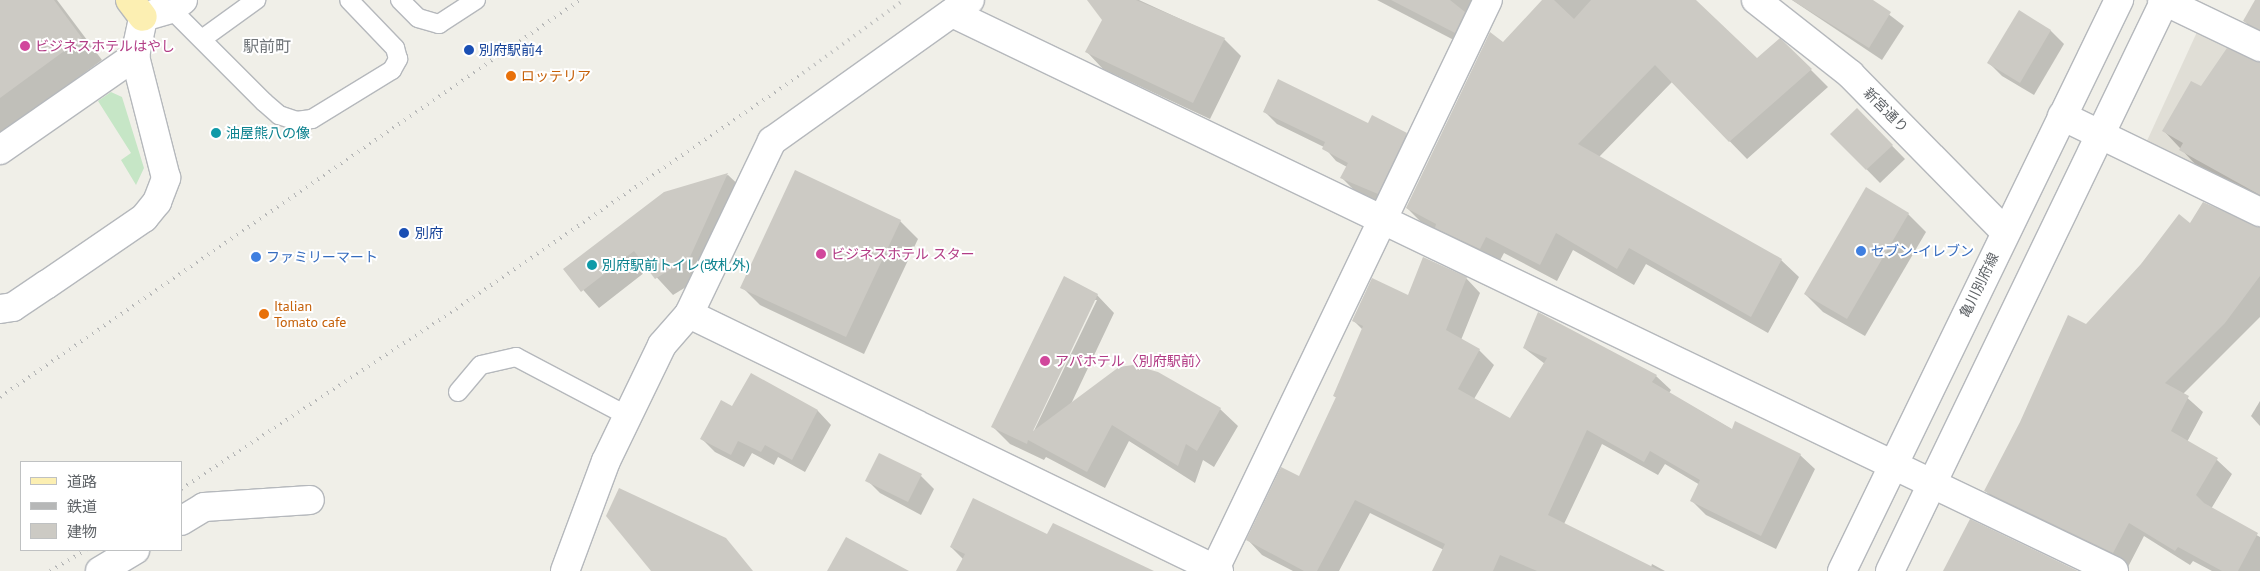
<!DOCTYPE html>
<html>
<head>
<meta charset="utf-8">
<style>
	body { margin:0 }
	#map { position:relative; width:2260px; height:571px; overflow:hidden; background:#f0efe8; font-family:"PT Sans","Noto Sans JP",sans-serif }
	div>[style] { position:absolute }
	.education>* { inset:0; background:#e0ded6 }
	.green>* { inset:0; background:#c6e6c6 }
	.shadow>* { inset:0; background:#0003 }
	.building>* { inset:0; background:#cccac4 }
	.roads { filter:drop-shadow(1px 0 #b5b8bc) drop-shadow(-1px 0 #b5b8bc) drop-shadow(0 1px #b5b8bc) drop-shadow(0 -1px #b5b8bc) }
	.service>* { height:18px; margin:-9px; padding:0 9px; transform-origin:9px; border-radius:9px; background:#fff }
	.minor>* { height:28px; margin:-14px; padding:0 14px; transform-origin:14px; border-radius:14px; background:#fff }
	.tertiary>* { height:28px; margin:-14px; padding:0 14px; transform-origin:14px; border-radius:14px; background:#fff }
	.secondary>* { height:28px; margin:-14px; padding:0 14px; transform-origin:14px; border-radius:14px; background:#fff }
	.primary>* { height:28px; margin:-14px; padding:0 14px; transform-origin:14px; border-radius:14px; background:#fcefb2 }
	.rail>* { height:4px; margin-top:-2px; transform-origin:0; background:repeating-linear-gradient(90deg,#b6b7b7 0 1px,transparent 0 7px) }
	.dots>* { width:14px; height:14px; translate:-50% -50%; box-sizing:border-box; border:2px solid #fff; border-radius:50% }
	span { translate:-50% -50%; white-space:nowrap; text-align:center; line-height:1.15; -webkit-text-stroke:4px #fff; paint-order:stroke }
	.hotel-label { font-size:14px; color:#b23c85 }
	.left { translate:0 -50%; text-align:left }
	.transit-label { font-size:14px; color:#164399 }
	.food-label { font-size:14px; color:#c56008 }
	.street-label { font-size:14px; color:#5f6367 }
	.culture-label { font-size:14px; color:#0d838f }
	.shop-label { font-size:14px; color:#366cbe }
	.quarter-label { font-size:16px; color:#707579 }
	.legend { position:absolute; left:20px; top:461px; width:162px; height:90px; box-sizing:border-box; background:#fff; border:1px solid #bfc1c2; margin:0; padding:6px 9px; list-style:none; font-size:15px; color:#5f6367 }
	.legend li { display:flex; align-items:center; gap:10px; height:25px }
	.legend b { width:25px; border:1px solid #bfc1c2 }
</style>
</head>
<body>
<div id="map">
	<div class="education">
		<div style="clip-path:polygon(2197px 32px,2260px 56px,2260px 199px,2146px 143px)"></div>
	</div>
	<div class="green">
		<div style="clip-path:polygon(111px 92px,122px 97px,144px 168px,136px 185px,121px 160px,131px 153px,98px 101px)"></div>
	</div>
	<div class="shadow">
		<div style="clip-path:polygon(0 0,57px 0,102px 60px,0 135px)"></div>
		<div style="clip-path:polygon(1088px 0,1139px 0,1224px 39px,1241px 56px,1210px 119px,1103px 69px,1087px 52px,1104px 20px)"></div>
		<div style="clip-path:polygon(1377px 0,1483px 0,1473px 50px)"></div>
		<div style="clip-path:polygon(1544px 0,1694px 0,1757px 60px,1811px 70px,1828px 87px,1747px 159px,1672px 82px,1599px 157px,1781px 260px,1799px 277px,1768px 333px,1646px 264px,1634px 285px,1573px 250px,1557px 281px,1504px 253px,1497px 266px,1424px 225px,1407px 208px,1503px 44px)"></div>
		<div style="clip-path:polygon(1792px 0,1870px 0,1904px 26px,1882px 60px)"></div>
		<div style="clip-path:polygon(2256px 0,2260px 0,2260px 36px,2244px 21px)"></div>
		<div style="clip-path:polygon(2019px 12px,2051px 31px,2064px 44px,2034px 95px,2002px 76px,1989px 63px)"></div>
		<div style="clip-path:polygon(2260px 64px,2260px 200px,2195px 164px,2164px 131px,2201px 88px)"></div>
		<div style="clip-path:polygon(1857px 110px,1905px 159px,1880px 183px,1832px 134px)"></div>
		<div style="clip-path:polygon(1264px 111px,1369px 125px,1406px 134px,1418px 146px,1380px 203px,1354px 190px,1342px 178px,1347px 167px,1336px 161px,1324px 147px,1277px 124px)"></div>
		<div style="clip-path:polygon(728px 175px,745px 191px,707px 274px,673px 295px,649px 269px,599px 308px,565px 269px,664px 193px)"></div>
		<div style="clip-path:polygon(1908px 214px,1926px 232px,1865px 336px,1823px 312px,1805px 294px)"></div>
		<div style="clip-path:polygon(900px 221px,918px 239px,864px 354px,760px 305px,742px 287px)"></div>
		<div style="clip-path:polygon(2190px 224px,2260px 228px,2260px 317px,2183px 394px,2203px 412px,2187px 442px,2217px 460px,2232px 474px,2211px 509px,2260px 537px,2260px 571px,2212px 571px,2193px 561px,2190px 565px,2144px 536px,2128px 567px,2000px 506px,1986px 491px,2021px 422px,2086px 325px)"></div>
		<div style="clip-path:polygon(1466px 278px,1480px 293px,1461px 340px,1479px 350px,1494px 365px,1474px 399px,1510px 419px,1545px 364px,1524px 348px,1656px 376px,1671px 390px,1669px 393px,1733px 430px,1800px 455px,1815px 469px,1776px 549px,1706px 515px,1692px 501px,1700px 485px,1665px 464px,1658px 475px,1602px 444px,1564px 524px,1651px 567px,1652px 564px,1665px 571px,1433px 571px,1444px 550px,1370px 513px,1339px 571px,1293px 571px,1262px 555px,1248px 540px,1299px 478px,1337px 398px,1334px 396px,1363px 330px,1353px 320px,1409px 297px)"></div>
		<div style="clip-path:polygon(evenodd,1097px 295px,1114px 313px,1071px 404px,1158px 373px,1220px 409px,1238px 426px,1214px 467px,1203px 460px,1195px 483px,1129px 441px,1105px 488px,1046px 457px,1044px 460px,1010px 444px,993px 427px,1097px 295px,1094px 300px,1097px 300px,1031px 437px,1029px 436px,1094px 300px)"></div>
		<div style="clip-path:polygon(751px 375px,818px 411px,831px 425px,805px 472px,778px 457px,774px 465px,752px 453px,744px 467px,715px 452px,702px 439px,733px 408px)"></div>
		<div style="clip-path:polygon(2260px 401px,2260px 426px,2251px 416px)"></div>
		<div style="clip-path:polygon(921px 476px,934px 489px,921px 515px,880px 493px,867px 480px)"></div>
		<div style="clip-path:polygon(1048px 535px,1151px 571px,959px 571px,963px 559px,951px 547px)"></div>
	</div>
	<div class="building">
		<div style="clip-path:polygon(0 0,54px 0,82px 38px,0 98px)"></div>
		<div style="clip-path:polygon(1087px 0,1136px 0,1225px 38px,1193px 103px,1085px 52px,1102px 20px)"></div>
		<div style="clip-path:polygon(1391px 0,1450px 0,1465px 12px,1455px 33px)"></div>
		<div style="clip-path:polygon(1542px 0,1554px 0,1574px 19px,1591px 0,1696px 0,1757px 58px,1780px 38px,1812px 69px,1729px 142px,1655px 65px,1578px 144px,1782px 259px,1751px 317px,1629px 248px,1617px 269px,1556px 233px,1540px 265px,1486px 237px,1480px 249px,1435px 228px,1436px 224px,1406px 208px,1490px 32px,1503px 42px)"></div>
		<div style="clip-path:polygon(1792px 0,1873px 0,1891px 12px,1869px 48px)"></div>
		<div style="clip-path:polygon(2255px 0,2260px 0,2260px 30px,2243px 21px)"></div>
		<div style="clip-path:polygon(2019px 10px,2051px 30px,2020px 83px,1987px 63px)"></div>
		<div style="clip-path:polygon(2227px 48px,2260px 62px,2260px 195px,2179px 150px,2183px 143px,2162px 131px,2191px 81px,2201px 86px)"></div>
		<div style="clip-path:polygon(1278px 79px,1368px 123px,1372px 115px,1407px 133px,1378px 194px,1340px 178px,1348px 163px,1322px 149px,1325px 142px,1263px 112px)"></div>
		<div style="clip-path:polygon(1857px 108px,1893px 145px,1866px 170px,1830px 134px)"></div>
		<div style="clip-path:polygon(795px 170px,901px 220px,846px 337px,740px 288px)"></div>
		<div style="clip-path:polygon(728px 173px,690px 257px,655px 279px,634px 251px,581px 292px,563px 269px,664px 192px)"></div>
		<div style="clip-path:polygon(1866px 187px,1909px 213px,1847px 319px,1804px 294px)"></div>
		<div style="clip-path:polygon(2203px 202px,2260px 227px,2260px 276px,2225px 323px,2165px 383px,2189px 396px,2171px 431px,2218px 458px,2196px 495px,2204px 503px,2258px 533px,2238px 571px,2222px 571px,2178px 547px,2175px 551px,2129px 523px,2113px 553px,1984px 491px,2020px 422px,2068px 315px,2086px 324px,2141px 264px,2179px 214px,2190px 223px)"></div>
		<div style="clip-path:polygon(1423px 257px,1467px 277px,1446px 330px,1480px 349px,1458px 389px,1510px 418px,1547px 358px,1523px 348px,1538px 312px,1657px 375px,1652px 382px,1732px 429px,1735px 421px,1801px 454px,1761px 536px,1690px 501px,1700px 480px,1650px 451px,1644px 462px,1587px 430px,1548px 515px,1661px 571px,1537px 571px,1500px 555px,1493px 571px,1432px 571px,1445px 544px,1355px 500px,1317px 571px,1304px 571px,1246px 540px,1281px 467px,1299px 476px,1336px 397px,1333px 396px,1363px 326px,1352px 321px,1372px 278px,1408px 295px)"></div>
		<div style="clip-path:polygon(1064px 276px,1098px 294px,1033px 431px,1119px 367px,1133px 365px,1158px 372px,1221px 408px,1197px 451px,1186px 444px,1178px 466px,1112px 425px,1087px 472px,1028px 440px,1027px 444px,991px 427px)"></div>
		<div style="clip-path:polygon(751px 373px,818px 410px,792px 460px,765px 445px,761px 452px,738px 441px,731px 455px,700px 439px,721px 400px,732px 406px)"></div>
		<div style="clip-path:polygon(879px 453px,922px 474px,908px 502px,865px 481px)"></div>
		<div style="clip-path:polygon(619px 488px,726px 538px,753px 571px,651px 571px,606px 516px)"></div>
		<div style="clip-path:polygon(973px 498px,1047px 534px,1053px 523px,1154px 571px,956px 571px,965px 554px,950px 547px)"></div>
		<div style="clip-path:polygon(1970px 519px,2078px 571px,1943px 571px)"></div>
		<div style="clip-path:polygon(846px 537px,909px 571px,827px 571px)"></div>
	</div>
	<div class="roads">
		<div class="service">
			<div style="left:400px;top:0;width:25px;rotate:45deg"></div>
			<div style="left:418px;top:18px;width:22px;rotate:16deg"></div>
			<div style="left:439px;top:24px;width:44px;rotate:-33deg"></div>
			<div style="left:171px;top:9px;width:132px;rotate:45deg"></div>
			<div style="left:264px;top:102px;width:20px;rotate:41deg"></div>
			<div style="left:279px;top:115px;width:18px;rotate:19deg"></div>
			<div style="left:296px;top:121px;width:16px;rotate:-7deg"></div>
			<div style="left:312px;top:119px;width:94px;rotate:-31.5deg"></div>
			<div style="left:392px;top:70px;width:13px;rotate:-61deg"></div>
			<div style="left:398px;top:59px;width:11px;rotate:-105deg"></div>
			<div style="left:395px;top:48px;width:66px;rotate:-133.8deg"></div>
			<div style="left:202px;top:39px;width:67px;rotate:-35.8deg"></div>
			<div style="left:458px;top:392px;width:35px;rotate:-50deg"></div>
			<div style="left:481px;top:365px;width:36px;rotate:-13deg"></div>
			<div style="left:516px;top:357px;width:127px;rotate:27.8deg"></div>
		</div>
		<div class="minor">
			<div style="left:1756px;top:0;width:120px;rotate:38.2deg"></div>
			<div style="left:1850px;top:74px;width:221px;rotate:45.5deg"></div>
			<div style="left:2162px;top:0;width:109px;rotate:25.6deg"></div>
			<div style="left:952px;top:13px;width:1289px;rotate:25.65deg"></div>
			<div style="left:2062px;top:116px;width:220px;rotate:25.9deg"></div>
			<div style="left:0;top:150px;width:165px;rotate:-34.8deg"></div>
			<div style="left:0;top:309px;width:13px;rotate:-9deg"></div>
			<div style="left:13px;top:307px;width:40px;rotate:-34deg"></div>
			<div style="left:46px;top:285px;width:119px;rotate:-34.4deg"></div>
			<div style="left:144px;top:218px;width:21px;rotate:-51deg"></div>
			<div style="left:157px;top:202px;width:26px;rotate:-69deg"></div>
			<div style="left:166px;top:178px;width:126px;rotate:-104.3deg"></div>
			<div style="left:135px;top:56px;width:40px;rotate:-78deg"></div>
			<div style="left:689px;top:314px;width:589px;rotate:25.87deg"></div>
			<div style="left:565px;top:571px;width:117px;rotate:-69.6deg"></div>
			<div style="left:606px;top:461px;width:129px;rotate:-64.2deg"></div>
			<div style="left:662px;top:345px;width:41px;rotate:-48.9deg"></div>
			<div style="left:689px;top:314px;width:192px;rotate:-64.4deg"></div>
			<div style="left:772px;top:141px;width:243px;rotate:-35.5deg"></div>
			<div style="left:1214px;top:571px;width:633px;rotate:-64.37deg"></div>
		</div>
		<div class="tertiary">
			<div style="left:143px;top:17px;width:29px;rotate:-16deg"></div>
			<div style="left:171px;top:9px;width:15px;rotate:-37deg"></div>
			<div style="left:181px;top:521px;width:27px;rotate:-31deg"></div>
			<div style="left:204px;top:507px;width:106px;rotate:-3.8deg"></div>
			<div style="left:100px;top:571px;width:41px;rotate:-31deg"></div>
		</div>
		<div class="secondary">
			<div style="left:1842px;top:571px;width:635px;rotate:-64.12deg"></div>
			<div style="left:1890px;top:571px;width:634px;rotate:-64.28deg"></div>
		</div>
		<div class="primary">
			<div style="left:130px;top:0;width:21px;rotate:53deg"></div>
		</div>
	</div>
	<div class="rail">
		<div style="left:0;top:397px;width:703px;rotate:-34.39deg"></div>
		<div style="left:181px;top:489px;width:329px;rotate:-33.2deg"></div>
		<div style="left:456px;top:309px;width:420px;rotate:-34.2deg"></div>
		<div style="left:803px;top:73px;width:125px;rotate:-35.9deg"></div>
		<div style="left:50px;top:571px;width:42px;rotate:-30.3deg"></div>
	</div>
	<div class="dots">
		<div style="left:25px;top:46px;background:#d1479c"></div>
		<div style="left:469px;top:50px;background:#1a4fb4"></div>
		<div style="left:511px;top:76px;background:#e8710a"></div>
		<div style="left:216px;top:133px;background:#0f9aa8"></div>
		<div style="left:404px;top:233px;background:#1a4fb4"></div>
		<div style="left:1861px;top:251px;background:#3f7fe0"></div>
		<div style="left:821px;top:254px;background:#d1479c"></div>
		<div style="left:256px;top:257px;background:#3f7fe0"></div>
		<div style="left:592px;top:265px;background:#0f9aa8"></div>
		<div style="left:264px;top:314px;background:#e8710a"></div>
		<div style="left:1045px;top:361px;background:#d1479c"></div>
	</div>
	<div class="hotel-label">
		<span class="left" style="left:35px;top:46px">ビジネスホテルはやし</span>
		<span class="left" style="left:831px;top:254px">ビジネスホテル スター</span>
		<span class="left" style="left:1055px;top:361px">アパホテル〈別府駅前〉</span>
	</div>
	<div class="transit-label">
		<span class="left" style="left:479px;top:50px">別府駅前4</span>
		<span class="left" style="left:415px;top:233px">別府</span>
	</div>
	<div class="food-label">
		<span class="left" style="left:521px;top:76px">ロッテリア</span>
		<span class="left" style="left:274px;top:314px">Italian<br>Tomato cafe</span>
	</div>
	<div class="street-label">
		<span style="left:1886px;top:110px;rotate:45deg">新宮通り</span>
		<span style="left:1979px;top:285px;rotate:-64deg">亀川別府線</span>
	</div>
	<div class="culture-label">
		<span class="left" style="left:226px;top:133px">油屋熊八の像</span>
		<span class="left" style="left:602px;top:265px">別府駅前トイレ(改札外)</span>
	</div>
	<div class="shop-label">
		<span class="left" style="left:1871px;top:251px">セブン-イレブン</span>
		<span class="left" style="left:266px;top:257px">ファミリーマート</span>
	</div>
	<div class="quarter-label">
		<span style="left:267px;top:46px">駅前町</span>
	</div>
	<ul class="legend">
	<li><b style="height:6px;background:#fcefb2"></b>道路</li>
	<li><b style="height:6px;background:#b6b7b7"></b>鉄道</li>
	<li><b style="height:14px;background:#cccac4"></b>建物</li>
	</ul>
</div>
</body>
</html>
